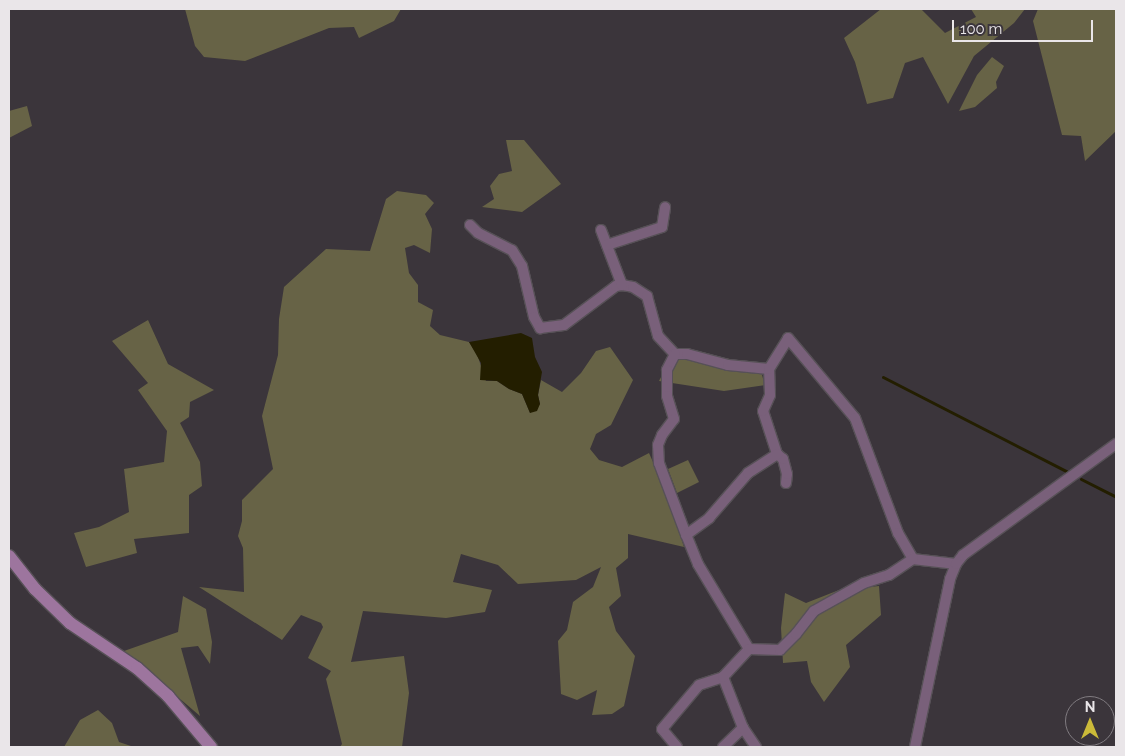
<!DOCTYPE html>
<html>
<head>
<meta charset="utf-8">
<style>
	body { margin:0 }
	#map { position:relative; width:1125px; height:756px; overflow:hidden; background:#3b353b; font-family:Raleway,sans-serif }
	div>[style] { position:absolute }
	.green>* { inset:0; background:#676346 }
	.water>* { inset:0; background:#231e00 }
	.stream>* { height:3px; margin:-1.5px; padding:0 1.5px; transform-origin:1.5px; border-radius:1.5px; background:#231e00 }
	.roads { filter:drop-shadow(1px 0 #575157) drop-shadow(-1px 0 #575157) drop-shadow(0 1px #575157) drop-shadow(0 -1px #575157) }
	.street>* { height:10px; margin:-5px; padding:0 5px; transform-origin:5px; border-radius:5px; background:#79607a }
	.secondary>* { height:12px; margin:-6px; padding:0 6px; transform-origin:6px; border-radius:6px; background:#9d759e }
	span { translate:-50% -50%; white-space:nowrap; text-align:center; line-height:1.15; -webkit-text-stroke:4px #3b353b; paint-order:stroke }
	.frame { position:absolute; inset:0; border:10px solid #eae6e9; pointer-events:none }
	.north { position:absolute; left:1065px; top:696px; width:50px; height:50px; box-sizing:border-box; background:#3b353b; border:1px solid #817c81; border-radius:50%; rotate:0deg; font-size:14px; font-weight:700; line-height:20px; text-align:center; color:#eae6e9 }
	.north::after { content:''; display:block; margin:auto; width:18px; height:22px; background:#cbba39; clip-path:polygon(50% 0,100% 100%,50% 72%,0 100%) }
	.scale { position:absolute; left:952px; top:20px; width:141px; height:22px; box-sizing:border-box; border:2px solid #eae6e9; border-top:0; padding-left:6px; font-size:15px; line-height:18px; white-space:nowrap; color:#eae6e9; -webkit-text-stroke:4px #3b353b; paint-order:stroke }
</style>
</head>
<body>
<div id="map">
	<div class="green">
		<div style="clip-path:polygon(185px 9px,401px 9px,394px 21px,359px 38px,354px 27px,329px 28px,245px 61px,204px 57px,195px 46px)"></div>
		<div style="clip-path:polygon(881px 9px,921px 9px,945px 33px,976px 17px,971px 9px,1025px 9px,1014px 23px,974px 56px,948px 104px,923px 57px,905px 63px,893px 98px,867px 104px,855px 62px,844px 38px)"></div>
		<div style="clip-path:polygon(1038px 9px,1116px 9px,1116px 131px,1085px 161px,1081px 136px,1062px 135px,1033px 21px)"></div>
		<div style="clip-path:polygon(992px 57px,1004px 66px,996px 82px,997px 88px,975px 107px,959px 111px,977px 75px)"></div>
		<div style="clip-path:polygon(27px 106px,32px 126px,9px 138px,9px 111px)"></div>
		<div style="clip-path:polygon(506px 140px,524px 140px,561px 184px,522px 212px,482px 207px,494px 199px,490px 186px,499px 174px,512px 171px)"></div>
		<div style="clip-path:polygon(397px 191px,426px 195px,434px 203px,425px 214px,432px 229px,430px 253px,414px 245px,405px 248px,409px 273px,418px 285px,418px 302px,433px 310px,430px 326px,440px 335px,469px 342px,477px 354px,486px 381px,497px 381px,509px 389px,522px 394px,530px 413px,540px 404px,538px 395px,541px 380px,562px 392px,581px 373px,596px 351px,610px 347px,633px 380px,611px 425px,596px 434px,590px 449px,599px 460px,622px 467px,649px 453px,665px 489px,684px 547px,628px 534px,628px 558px,616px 568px,621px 596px,609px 607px,616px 631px,635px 656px,624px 706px,612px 714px,592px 715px,597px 690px,577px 700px,561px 694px,558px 641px,567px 630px,573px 602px,593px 587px,601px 567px,576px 580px,518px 584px,498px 565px,461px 554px,453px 582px,492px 590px,485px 612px,446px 618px,363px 611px,351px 662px,404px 656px,409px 693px,402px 747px,340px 747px,342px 744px,326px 679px,331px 671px,308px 658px,323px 627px,321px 623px,301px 615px,282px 640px,199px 587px,244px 592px,243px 548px,238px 536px,242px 521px,242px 500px,273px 469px,262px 416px,278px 355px,279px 319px,284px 287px,326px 249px,370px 251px,386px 199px)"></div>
		<div style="clip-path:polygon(148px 320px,168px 364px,214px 390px,190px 402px,189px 417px,180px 423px,200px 462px,202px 486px,189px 495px,189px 533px,134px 539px,137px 553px,86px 567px,74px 533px,99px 527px,129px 512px,124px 469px,164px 462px,167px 431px,138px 390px,148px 383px,112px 341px)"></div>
		<div style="clip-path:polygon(676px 348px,759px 365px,765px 385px,724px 391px,659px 381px)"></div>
		<div style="clip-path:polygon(688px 460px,699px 482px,677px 493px,668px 469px)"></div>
		<div style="clip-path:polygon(879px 586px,881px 615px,846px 645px,850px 667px,824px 702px,811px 682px,807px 661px,783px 663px,781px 628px,785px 593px,806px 603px,839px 590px)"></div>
		<div style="clip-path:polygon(183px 596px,206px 609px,212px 642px,210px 664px,198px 646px,181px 648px,200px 716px,124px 651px,178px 632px)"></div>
		<div style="clip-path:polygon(98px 710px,112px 723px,119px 742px,134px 747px,64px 747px,80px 720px)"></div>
	</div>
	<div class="water">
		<div style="clip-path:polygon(521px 333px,532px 338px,535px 357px,542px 372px,538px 395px,540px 404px,537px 411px,530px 413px,522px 394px,509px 389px,497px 381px,480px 380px,481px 363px,469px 342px)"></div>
	</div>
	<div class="stream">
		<div style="left:883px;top:377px;width:206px;rotate:27.2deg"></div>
		<div style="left:1081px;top:479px;width:39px;rotate:27deg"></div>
	</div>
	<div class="roads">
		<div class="street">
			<div style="left:470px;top:225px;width:11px;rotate:45deg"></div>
			<div style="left:478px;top:233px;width:38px;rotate:27deg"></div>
			<div style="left:512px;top:250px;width:19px;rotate:58deg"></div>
			<div style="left:522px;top:266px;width:52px;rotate:76.8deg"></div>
			<div style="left:534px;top:317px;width:13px;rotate:61deg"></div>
			<div style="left:540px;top:328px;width:24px;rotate:-7deg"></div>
			<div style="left:564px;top:325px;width:65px;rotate:-36.9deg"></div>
			<div style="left:616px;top:286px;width:6px;rotate:-9deg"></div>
			<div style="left:622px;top:285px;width:11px;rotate:10deg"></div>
			<div style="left:633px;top:287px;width:17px;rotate:33deg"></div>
			<div style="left:647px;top:296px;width:41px;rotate:74.6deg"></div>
			<div style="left:658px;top:336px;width:25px;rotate:47deg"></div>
			<div style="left:675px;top:354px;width:12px"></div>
			<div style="left:687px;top:354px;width:42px;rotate:15deg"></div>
			<div style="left:728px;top:365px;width:41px;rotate:5.6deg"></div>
			<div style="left:601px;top:230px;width:59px;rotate:69.1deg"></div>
			<div style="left:607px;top:245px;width:58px;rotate:-18.1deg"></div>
			<div style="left:662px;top:227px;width:20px;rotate:-81deg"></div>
			<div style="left:675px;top:354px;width:18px;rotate:117deg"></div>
			<div style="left:667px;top:370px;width:26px;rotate:90deg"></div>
			<div style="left:667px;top:396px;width:24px;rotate:73deg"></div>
			<div style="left:674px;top:419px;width:20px;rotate:127deg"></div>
			<div style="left:662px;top:435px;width:11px;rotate:112deg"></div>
			<div style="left:658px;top:445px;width:18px;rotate:87deg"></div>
			<div style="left:659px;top:463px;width:77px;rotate:69.4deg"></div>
			<div style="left:786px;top:483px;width:9px;rotate:-84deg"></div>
			<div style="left:787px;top:474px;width:16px;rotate:-105deg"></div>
			<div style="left:783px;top:459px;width:8px;rotate:-140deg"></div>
			<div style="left:777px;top:454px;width:45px;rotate:-108deg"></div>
			<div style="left:763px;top:411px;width:17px;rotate:-66deg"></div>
			<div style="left:770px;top:395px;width:26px;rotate:-92deg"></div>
			<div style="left:769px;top:369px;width:36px;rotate:-58deg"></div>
			<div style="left:788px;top:338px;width:104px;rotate:50.1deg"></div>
			<div style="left:855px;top:418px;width:123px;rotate:69.5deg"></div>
			<div style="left:898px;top:533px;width:30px;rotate:60deg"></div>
			<div style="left:913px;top:559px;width:43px;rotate:6.6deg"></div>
			<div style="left:749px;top:649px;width:99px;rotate:-121deg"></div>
			<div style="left:698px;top:564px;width:31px;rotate:-112deg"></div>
			<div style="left:686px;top:535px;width:29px;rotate:-36deg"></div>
			<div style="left:709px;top:518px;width:60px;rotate:-49.1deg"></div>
			<div style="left:748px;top:473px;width:35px;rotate:-33deg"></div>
			<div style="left:677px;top:747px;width:23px;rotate:-130deg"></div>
			<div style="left:662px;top:729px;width:57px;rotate:-49.9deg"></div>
			<div style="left:699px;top:685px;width:25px;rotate:-18deg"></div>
			<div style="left:723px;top:747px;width:28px;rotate:-44deg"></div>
			<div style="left:756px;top:747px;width:23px;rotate:-124deg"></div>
			<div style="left:743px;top:728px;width:55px;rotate:-111.4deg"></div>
			<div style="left:723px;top:677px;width:38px;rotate:-47deg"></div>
			<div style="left:749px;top:649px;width:31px;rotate:2deg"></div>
			<div style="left:780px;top:650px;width:23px;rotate:-45deg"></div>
			<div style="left:796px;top:634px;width:29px;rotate:-52deg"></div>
			<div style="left:814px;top:611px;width:57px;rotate:-29.2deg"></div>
			<div style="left:864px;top:583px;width:26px;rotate:-18deg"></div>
			<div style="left:889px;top:575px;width:29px;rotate:-34deg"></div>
			<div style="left:915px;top:747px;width:172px;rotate:-78.2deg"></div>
			<div style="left:950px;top:579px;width:16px;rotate:-68deg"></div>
			<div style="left:956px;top:564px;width:11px;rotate:-52deg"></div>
			<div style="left:963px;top:555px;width:189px;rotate:-36deg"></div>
		</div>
		<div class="secondary">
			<div style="left:9px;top:556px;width:42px;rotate:51.8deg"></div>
			<div style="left:35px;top:589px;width:49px;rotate:44.2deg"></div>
			<div style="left:70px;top:623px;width:81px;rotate:33.9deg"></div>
			<div style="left:137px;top:668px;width:42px;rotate:42.1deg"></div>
			<div style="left:168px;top:696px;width:67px;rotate:49.9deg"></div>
		</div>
	</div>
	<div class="frame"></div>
	<div class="north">N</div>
	<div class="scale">100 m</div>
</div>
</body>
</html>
